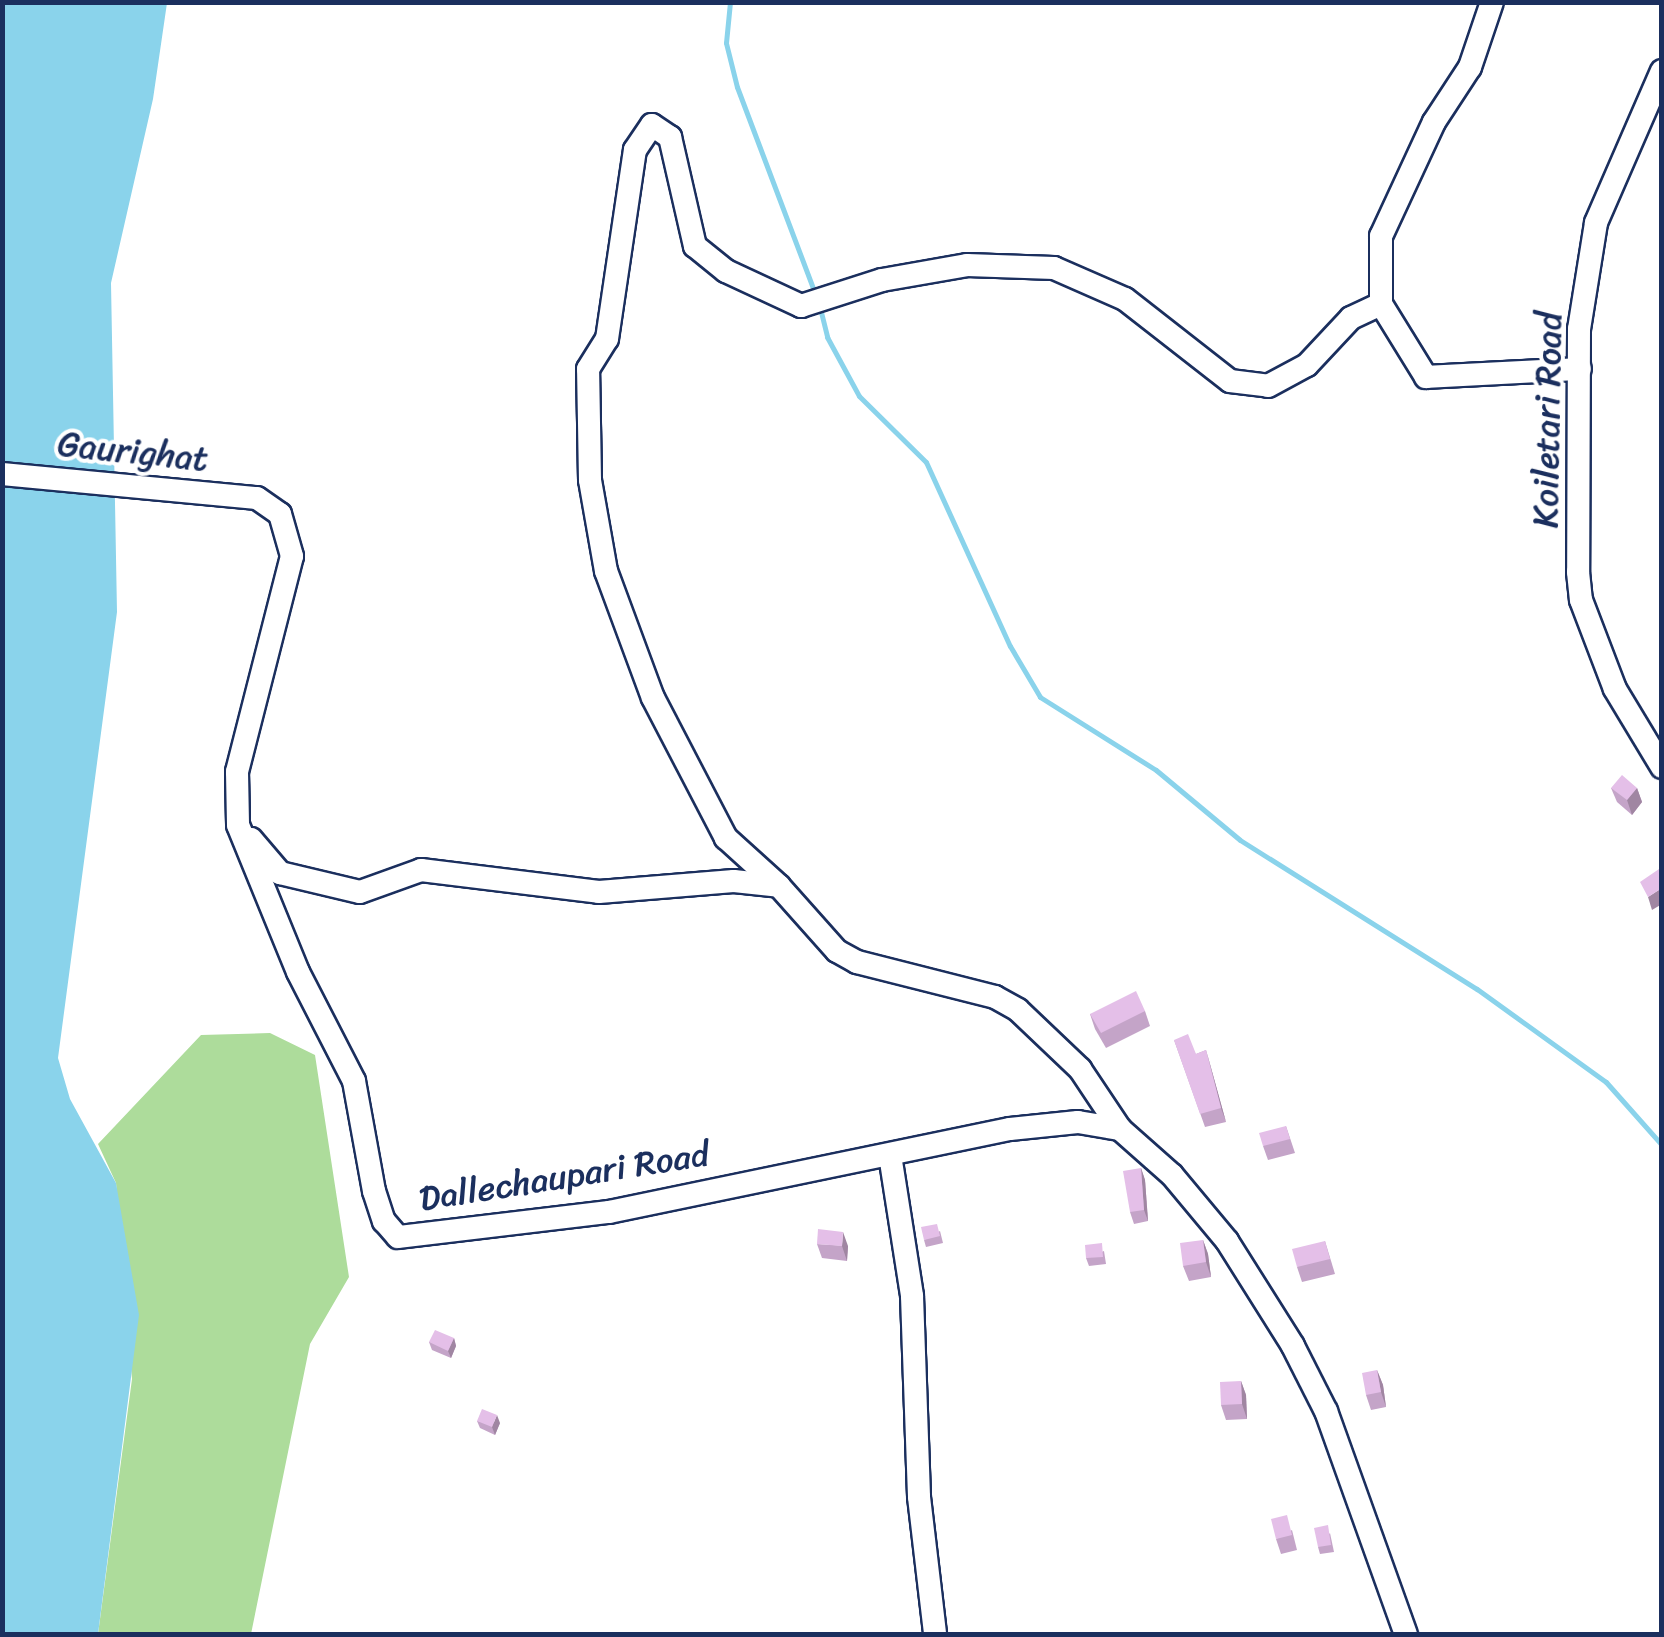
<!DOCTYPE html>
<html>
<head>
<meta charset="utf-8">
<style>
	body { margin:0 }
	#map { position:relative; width:1664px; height:1637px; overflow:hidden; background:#fff; font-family:Sriracha,sans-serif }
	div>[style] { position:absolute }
	.green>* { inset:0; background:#addc9b }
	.water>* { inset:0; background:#8ad3eb }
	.stream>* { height:5px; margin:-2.5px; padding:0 2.5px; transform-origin:2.5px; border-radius:2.5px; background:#8ad3eb }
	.roads { filter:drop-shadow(2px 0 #1b2f5e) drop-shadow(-2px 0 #1b2f5e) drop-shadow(0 2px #1b2f5e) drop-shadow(0 -2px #1b2f5e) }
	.minor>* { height:22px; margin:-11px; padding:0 11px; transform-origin:11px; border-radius:11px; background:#fff }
	.wall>* { inset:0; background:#c4a4c8 }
	.shaded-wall>* { inset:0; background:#a086a2 }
	.building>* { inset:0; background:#e4bfe8 }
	span { translate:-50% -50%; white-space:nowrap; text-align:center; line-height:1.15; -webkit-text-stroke:8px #fff; paint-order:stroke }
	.street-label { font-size:35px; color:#1b2f5e }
	.frame { position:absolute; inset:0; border:5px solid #1b2f5e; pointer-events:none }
</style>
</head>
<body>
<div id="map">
	<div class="green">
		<div style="clip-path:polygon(270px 1033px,315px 1055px,349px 1277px,310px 1344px,251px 1634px,98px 1634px,132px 1379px,116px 1183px,98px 1144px,201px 1035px)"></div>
	</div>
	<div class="water">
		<div style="clip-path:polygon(3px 3px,167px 3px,153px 99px,111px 283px,117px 612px,58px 1058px,70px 1099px,116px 1183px,139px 1315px,98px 1634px,3px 1634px)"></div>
	</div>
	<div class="stream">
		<div style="left:730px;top:2px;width:41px;rotate:95.6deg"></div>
		<div style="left:726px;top:43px;width:45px;rotate:76deg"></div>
		<div style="left:737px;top:87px;width:220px;rotate:69.3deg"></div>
		<div style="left:820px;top:308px;width:30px;rotate:76deg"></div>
		<div style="left:827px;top:337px;width:67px;rotate:61.5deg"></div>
		<div style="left:859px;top:396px;width:94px;rotate:44.6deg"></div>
		<div style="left:926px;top:462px;width:202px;rotate:65.5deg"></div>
		<div style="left:1010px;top:646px;width:59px;rotate:59.5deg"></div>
		<div style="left:1040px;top:697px;width:137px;rotate:32.2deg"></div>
		<div style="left:1156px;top:770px;width:109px;rotate:39.8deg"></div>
		<div style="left:1240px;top:840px;width:280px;rotate:32.2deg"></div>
		<div style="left:1477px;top:989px;width:159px;rotate:35.8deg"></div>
		<div style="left:1606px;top:1082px;width:84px;rotate:48.4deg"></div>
	</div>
	<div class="roads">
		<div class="minor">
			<div style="left:1492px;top:2px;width:69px;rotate:108.7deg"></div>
			<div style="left:1470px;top:67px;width:66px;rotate:123.2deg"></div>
			<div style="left:1434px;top:122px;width:126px;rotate:114.9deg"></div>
			<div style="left:1381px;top:236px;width:68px;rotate:90deg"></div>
			<div style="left:1381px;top:304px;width:86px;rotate:58.3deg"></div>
			<div style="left:1426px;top:377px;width:154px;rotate:-3deg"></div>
			<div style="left:1662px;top:71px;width:166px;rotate:113.5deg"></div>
			<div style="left:1596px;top:223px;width:107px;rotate:99.1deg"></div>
			<div style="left:1579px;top:329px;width:243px;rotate:90.2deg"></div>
			<div style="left:1578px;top:572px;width:28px;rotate:84deg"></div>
			<div style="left:1581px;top:600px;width:95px;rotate:69.1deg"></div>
			<div style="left:1615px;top:689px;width:91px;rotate:58.9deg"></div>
			<div style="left:2px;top:474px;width:256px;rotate:5.4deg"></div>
			<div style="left:257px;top:498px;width:28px;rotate:35deg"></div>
			<div style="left:280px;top:514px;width:44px;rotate:74.1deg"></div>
			<div style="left:292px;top:556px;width:223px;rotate:104.3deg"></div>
			<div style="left:237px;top:772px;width:53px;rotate:88.9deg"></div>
			<div style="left:238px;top:825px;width:159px;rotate:67.8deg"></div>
			<div style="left:298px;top:972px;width:123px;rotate:62.8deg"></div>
			<div style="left:354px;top:1081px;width:112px;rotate:79.7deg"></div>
			<div style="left:374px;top:1191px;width:32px;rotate:72deg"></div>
			<div style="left:384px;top:1221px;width:21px;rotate:49deg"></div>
			<div style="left:398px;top:1237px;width:212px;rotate:-6.8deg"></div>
			<div style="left:609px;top:1212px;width:409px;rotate:-11.7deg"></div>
			<div style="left:1010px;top:1129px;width:68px;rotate:-5.9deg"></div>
			<div style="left:1078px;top:1122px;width:43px;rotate:9.5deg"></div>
			<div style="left:251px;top:839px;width:45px;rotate:49.5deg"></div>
			<div style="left:280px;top:873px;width:82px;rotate:13.4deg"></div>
			<div style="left:360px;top:892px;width:65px;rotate:-19.8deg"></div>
			<div style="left:421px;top:870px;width:179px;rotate:7deg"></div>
			<div style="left:599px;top:892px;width:135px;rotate:-4.7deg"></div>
			<div style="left:734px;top:881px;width:45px;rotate:6.3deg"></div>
			<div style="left:779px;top:886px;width:87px;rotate:48.3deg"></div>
			<div style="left:837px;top:951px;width:23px;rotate:29deg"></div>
			<div style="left:857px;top:962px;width:142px;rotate:14.2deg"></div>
			<div style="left:995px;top:997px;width:26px;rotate:29deg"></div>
			<div style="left:1018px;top:1010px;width:86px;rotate:43.6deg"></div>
			<div style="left:1080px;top:1069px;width:72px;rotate:56.3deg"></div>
			<div style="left:1120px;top:1129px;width:69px;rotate:41.5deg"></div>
			<div style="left:1172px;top:1175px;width:86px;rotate:50.2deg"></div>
			<div style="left:1227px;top:1241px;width:124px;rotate:57.8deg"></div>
			<div style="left:1293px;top:1346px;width:73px;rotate:63.1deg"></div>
			<div style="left:1326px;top:1411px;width:237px;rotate:70.3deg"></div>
			<div style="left:779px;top:886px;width:72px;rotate:-137.8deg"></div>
			<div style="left:726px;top:838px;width:158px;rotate:-117.5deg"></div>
			<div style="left:653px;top:698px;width:135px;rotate:-110.3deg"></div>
			<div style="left:606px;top:571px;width:92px;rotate:-100deg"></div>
			<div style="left:590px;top:480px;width:111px;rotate:-91deg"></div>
			<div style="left:588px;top:369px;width:36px;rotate:-58deg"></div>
			<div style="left:607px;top:339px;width:191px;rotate:-81.6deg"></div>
			<div style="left:635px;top:150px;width:30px;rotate:-56deg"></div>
			<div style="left:652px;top:125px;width:22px;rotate:34deg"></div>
			<div style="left:670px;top:137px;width:112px;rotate:77.1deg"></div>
			<div style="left:695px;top:246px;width:40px;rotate:39deg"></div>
			<div style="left:726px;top:271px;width:83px;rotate:25deg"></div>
			<div style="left:801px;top:306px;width:85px;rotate:-17.8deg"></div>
			<div style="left:882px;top:280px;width:86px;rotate:-10deg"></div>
			<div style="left:967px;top:265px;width:87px;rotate:2deg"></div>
			<div style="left:1054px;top:268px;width:77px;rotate:23.6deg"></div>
			<div style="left:1125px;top:299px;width:133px;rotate:38deg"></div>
			<div style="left:1230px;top:381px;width:38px;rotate:7deg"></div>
			<div style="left:1268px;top:386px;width:44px;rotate:-28.3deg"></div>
			<div style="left:1307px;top:365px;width:64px;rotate:-46.9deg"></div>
			<div style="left:1351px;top:318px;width:33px;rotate:-25deg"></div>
			<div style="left:890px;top:1155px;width:143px;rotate:81.1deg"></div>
			<div style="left:912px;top:1296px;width:201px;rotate:88deg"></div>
			<div style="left:919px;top:1497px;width:138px;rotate:83.3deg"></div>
		</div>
	</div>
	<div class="wall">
		<div style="clip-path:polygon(1611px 788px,1637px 788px,1642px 802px,1632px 815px,1617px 802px)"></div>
		<div style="clip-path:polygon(1145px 1011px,1150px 1026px,1106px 1048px,1095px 1029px,1090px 1014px)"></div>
		<div style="clip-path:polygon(1174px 1040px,1196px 1054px,1206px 1050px,1226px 1122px,1205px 1127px)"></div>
		<div style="clip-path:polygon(1286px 1126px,1295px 1153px,1268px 1160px,1263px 1146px)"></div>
		<div style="clip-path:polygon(1141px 1168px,1145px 1180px,1148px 1221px,1134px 1224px,1130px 1212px)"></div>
		<div style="clip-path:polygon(940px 1231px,943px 1243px,926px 1247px,924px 1240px)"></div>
		<div style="clip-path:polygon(1203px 1240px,1208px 1254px,1211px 1277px,1189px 1281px,1183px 1266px)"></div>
		<div style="clip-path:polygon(1325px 1241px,1335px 1274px,1302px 1282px,1297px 1267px)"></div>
		<div style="clip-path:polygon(817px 1244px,848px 1246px,847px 1261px,822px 1258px)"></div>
		<div style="clip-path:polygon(1104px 1251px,1106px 1264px,1089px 1266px,1086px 1258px)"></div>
		<div style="clip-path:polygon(454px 1338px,456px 1346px,451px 1358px,432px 1350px,429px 1342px)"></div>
		<div style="clip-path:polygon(1377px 1370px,1383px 1385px,1386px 1407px,1371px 1410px,1366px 1395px)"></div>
		<div style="clip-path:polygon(1241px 1381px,1246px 1395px,1247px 1419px,1226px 1420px,1221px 1405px)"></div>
		<div style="clip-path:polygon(477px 1421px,500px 1423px,495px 1435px,480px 1428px)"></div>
		<div style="clip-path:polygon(1292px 1530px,1297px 1550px,1281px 1554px,1276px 1539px)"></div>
		<div style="clip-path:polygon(1330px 1533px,1334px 1552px,1320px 1554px,1318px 1547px)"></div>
	</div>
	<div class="shaded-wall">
		<div style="clip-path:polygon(1637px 788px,1642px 802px,1632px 815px,1627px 800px)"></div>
		<div style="clip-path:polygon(1662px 888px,1662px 904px,1652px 910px,1648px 897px)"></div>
		<div style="clip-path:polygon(1206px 1050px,1210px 1064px,1226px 1122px,1221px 1108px)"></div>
		<div style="clip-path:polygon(1141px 1168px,1145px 1180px,1148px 1221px,1144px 1210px)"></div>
		<div style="clip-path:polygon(843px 1232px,848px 1246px,847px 1261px,842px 1246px)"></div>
		<div style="clip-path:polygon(1203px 1240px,1208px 1254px,1211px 1277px,1206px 1262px)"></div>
		<div style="clip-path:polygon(454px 1338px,456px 1346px,451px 1358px,448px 1351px)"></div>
		<div style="clip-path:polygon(1377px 1370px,1383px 1385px,1386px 1407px,1381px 1392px)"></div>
		<div style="clip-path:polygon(1241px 1381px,1246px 1395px,1247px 1419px,1242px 1404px)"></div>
		<div style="clip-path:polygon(497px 1415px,500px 1423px,495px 1435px,492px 1427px)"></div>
	</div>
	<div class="building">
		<div style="clip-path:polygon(1622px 775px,1637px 788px,1627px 800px,1611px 788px)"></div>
		<div style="clip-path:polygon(1662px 867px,1662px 888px,1648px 897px,1640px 882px)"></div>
		<div style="clip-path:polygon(1136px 991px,1145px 1011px,1101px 1033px,1090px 1014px)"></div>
		<div style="clip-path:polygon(1188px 1034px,1196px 1054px,1206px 1050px,1221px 1108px,1200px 1114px,1174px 1040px)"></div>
		<div style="clip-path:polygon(1286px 1126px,1290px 1139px,1263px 1146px,1259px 1133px)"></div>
		<div style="clip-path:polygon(1141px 1168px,1144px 1210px,1130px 1212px,1123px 1171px)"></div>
		<div style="clip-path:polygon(937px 1224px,940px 1236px,924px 1240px,921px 1227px)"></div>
		<div style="clip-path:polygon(818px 1229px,843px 1232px,842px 1246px,817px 1244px)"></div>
		<div style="clip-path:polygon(1203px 1240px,1206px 1262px,1183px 1266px,1180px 1243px)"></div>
		<div style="clip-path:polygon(1325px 1241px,1330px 1259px,1297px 1267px,1292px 1249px)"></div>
		<div style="clip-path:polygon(1102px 1243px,1103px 1257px,1086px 1258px,1085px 1245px)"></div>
		<div style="clip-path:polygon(435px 1330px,454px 1338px,448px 1351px,429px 1342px)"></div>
		<div style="clip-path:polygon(1377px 1370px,1381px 1392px,1366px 1395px,1362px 1373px)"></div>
		<div style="clip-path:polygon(1241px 1381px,1242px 1404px,1221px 1405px,1220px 1382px)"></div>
		<div style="clip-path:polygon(482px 1409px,497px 1415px,492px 1427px,477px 1421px)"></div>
		<div style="clip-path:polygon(1287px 1515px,1292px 1535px,1276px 1539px,1271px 1519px)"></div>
		<div style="clip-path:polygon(1328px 1525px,1331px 1545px,1318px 1547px,1314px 1528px)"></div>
	</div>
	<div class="street-label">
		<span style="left:1547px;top:420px;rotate:-89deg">Koiletari Road</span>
		<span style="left:133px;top:451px;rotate:6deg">Gaurighat</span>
		<span style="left:564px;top:1176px;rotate:-9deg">Dallechaupari Road</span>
	</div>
	<div class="frame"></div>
</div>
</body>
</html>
